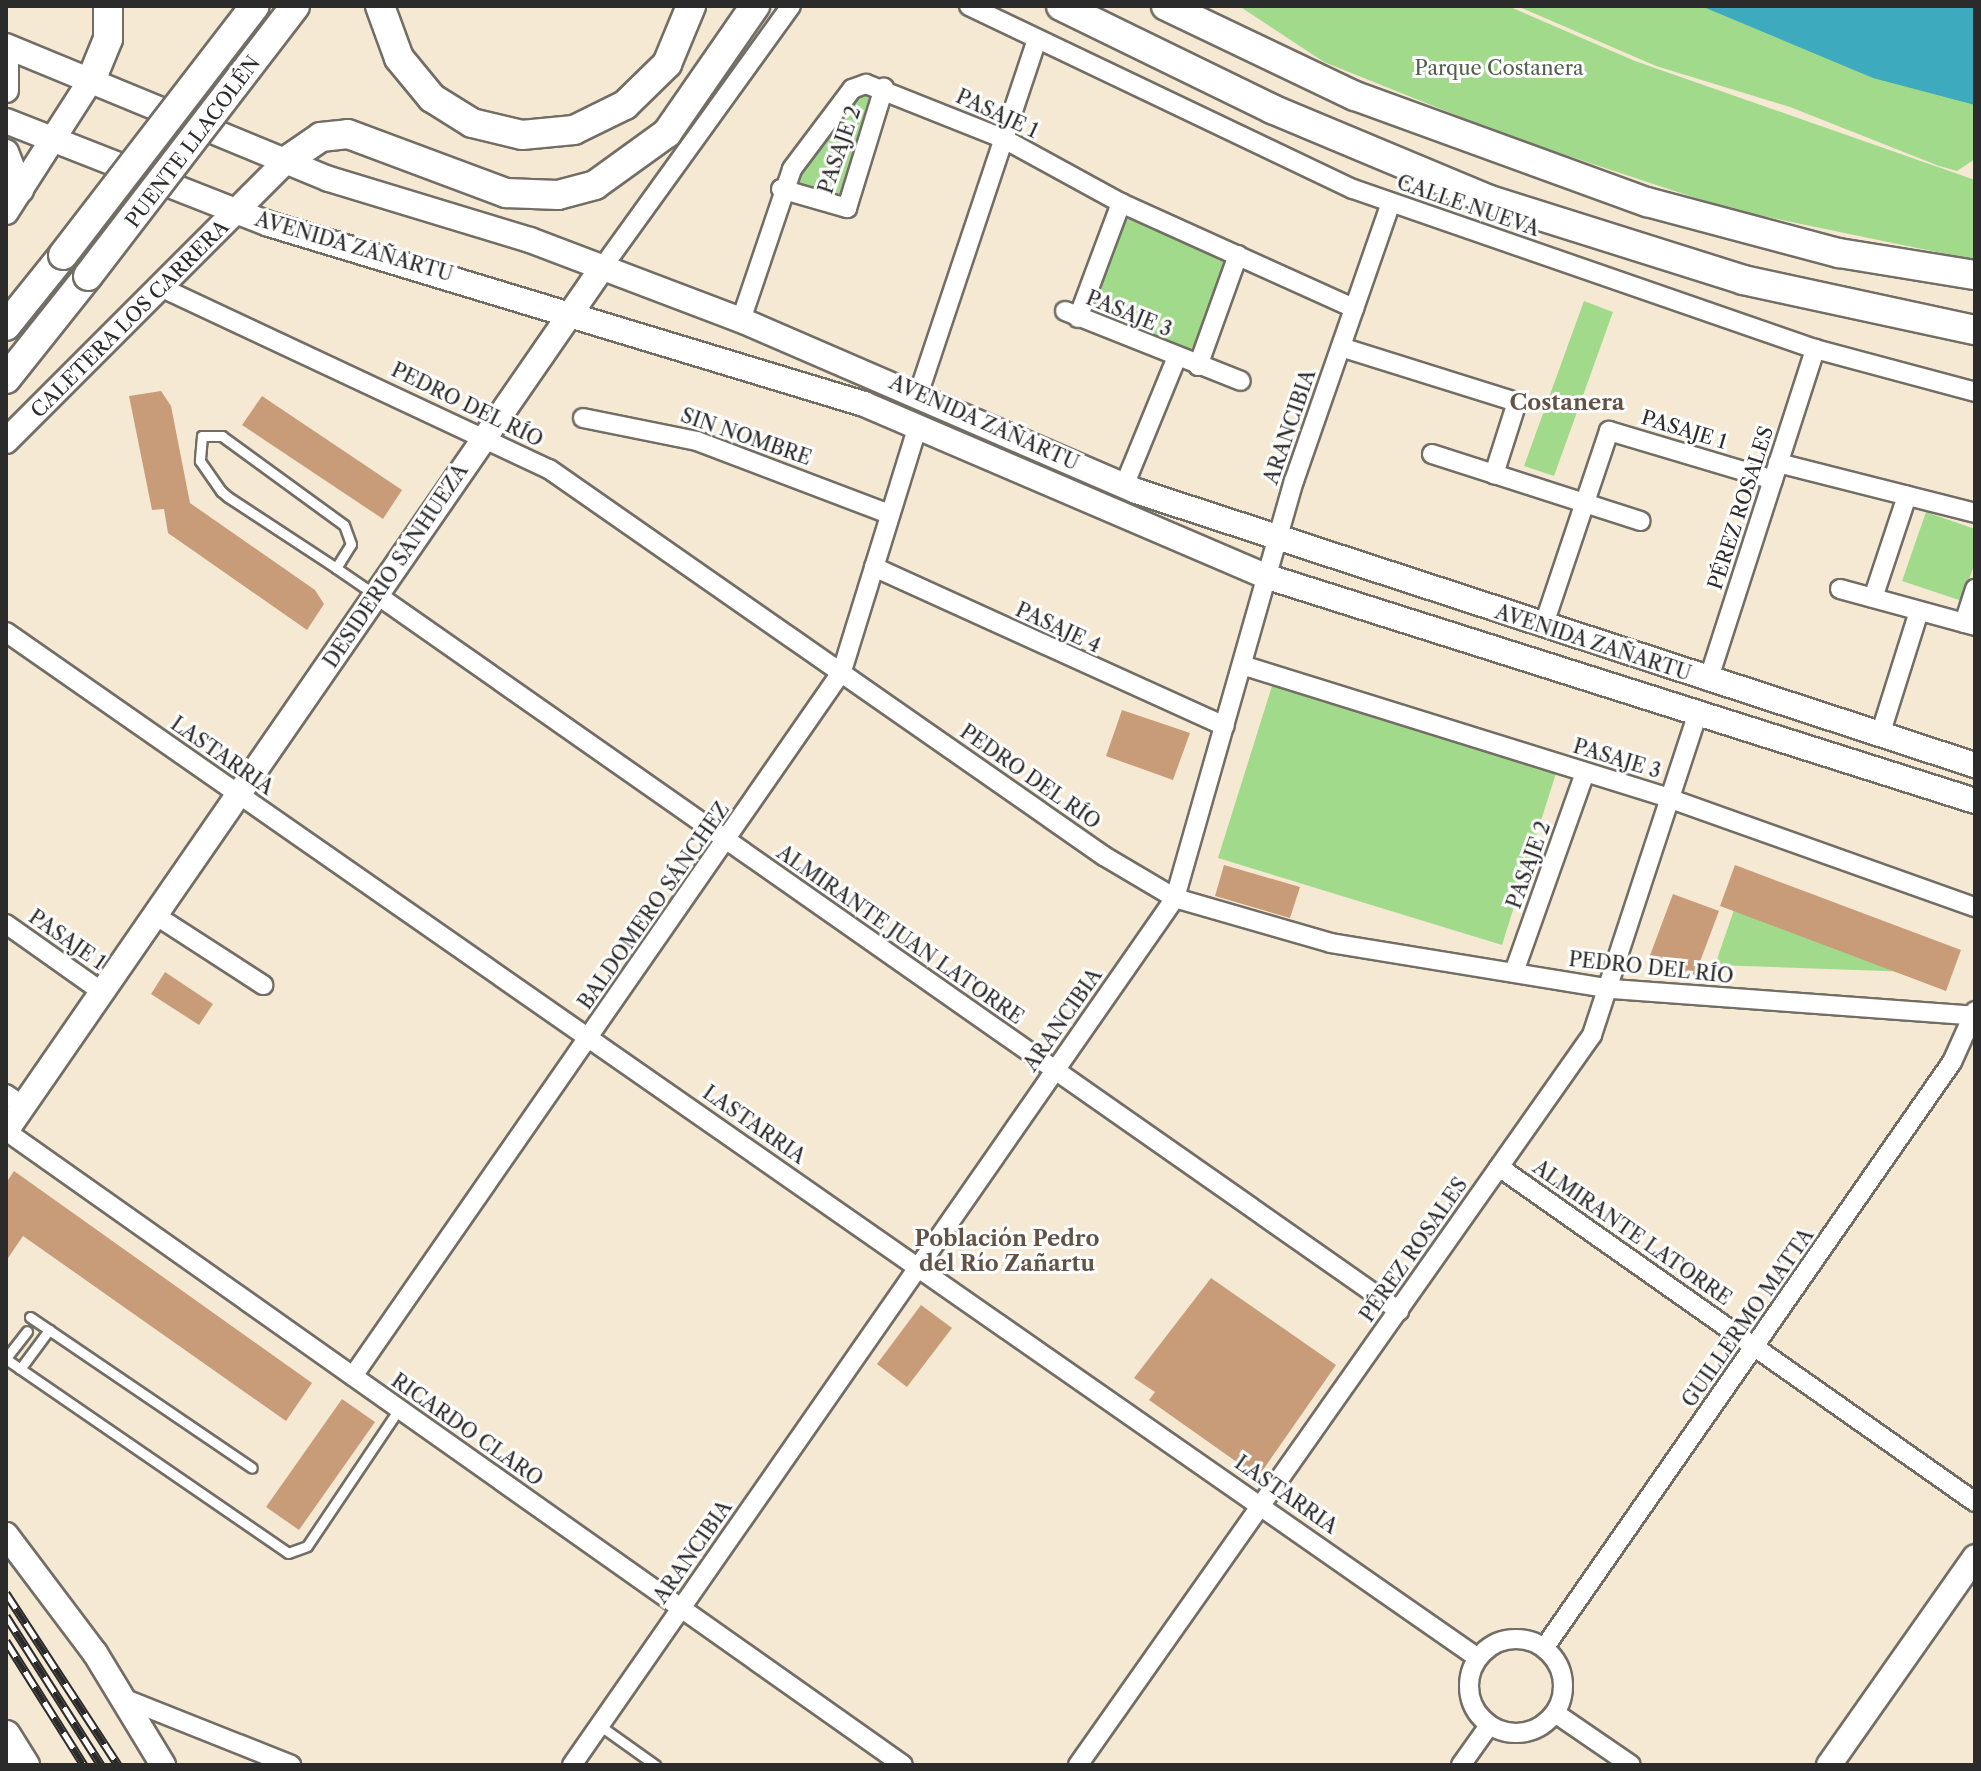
<!DOCTYPE html>
<html>
<head>
<meta charset="utf-8">
<style>
	body { margin:0 }
	#map { position:relative; width:1981px; height:1771px; overflow:hidden; background:#f5e9d3; font-family:"Libre Caslon Text",serif }
	div>[style] { position:absolute }
	.green>* { inset:0; background:#a2da8c }
	.water>* { inset:0; background:#3eaabe }
	.building>* { inset:0; background:#c99c79 }
	.roads { filter:drop-shadow(2px 0 #726e66) drop-shadow(-2px 0 #726e66) drop-shadow(0 2px #726e66) drop-shadow(0 -2px #726e66) }
	.lane>* { height:9px; margin:-4.5px; padding:0 4.5px; transform-origin:4.5px; border-radius:4.5px; background:#fff }
	.street>* { height:18px; margin:-9px; padding:0 9px; transform-origin:9px; border-radius:9px; background:#fff }
	.street>.ring { margin:-9px; padding:0; box-sizing:content-box; background:none; border:18px solid #fff; border-radius:50% }
	.secondary>* { height:24px; margin:-12px; padding:0 12px; transform-origin:12px; border-radius:12px; background:#fff }
	.primary>* { height:28px; margin:-14px; padding:0 14px; transform-origin:14px; border-radius:14px; background:#fff }
	.rail>* { height:9px; margin-top:-4.5px; transform-origin:0; background:repeating-linear-gradient(90deg,#fff 0 18px,#2b2b2b 0 36px); box-sizing:border-box; border-block:2px solid #2b2b2b }
	.bridges { filter:drop-shadow(2px 0 #726e66) drop-shadow(-2px 0 #726e66) drop-shadow(0 2px #726e66) drop-shadow(0 -2px #726e66) }
	.primary-bridge>* { height:28px; margin:-14px; padding:0 14px; transform-origin:14px; border-radius:14px; background:#fff }
	span { translate:-50% -50%; white-space:nowrap; text-align:center; line-height:1.15; -webkit-text-stroke:6px #fff; paint-order:stroke }
	.park-label { font-size:20px; color:#4f6048 }
	.street-label { font-size:20px; color:#2b2b2b }
	.neighbourhood-label { font-size:22px; color:#625346; font-weight:700 }
	.frame { position:absolute; inset:0; border:8px solid #2b2b2b; pointer-events:none }
</style>
</head>
<body>
<div id="map">
	<div class="green">
		<div style="clip-path:polygon(1239px 6px,1508px 6px,1635px 61px,1975px 180px,1975px 260px,1729px 209px,1508px 136px,1324px 62px)"></div>
		<div style="clip-path:polygon(1517px 6px,1975px 6px,1975px 159px,1957px 171px,1939px 166px,1790px 107px,1656px 66px)"></div>
		<div style="clip-path:polygon(884px 88px,847px 208px,781px 189px,852px 89px)"></div>
		<div style="clip-path:polygon(1121px 203px,1238px 255px,1198px 366px,1078px 318px)"></div>
		<div style="clip-path:polygon(1584px 301px,1613px 312px,1554px 476px,1524px 466px)"></div>
		<div style="clip-path:polygon(1926px 512px,1975px 529px,1975px 562px,1962px 601px,1902px 581px)"></div>
		<div style="clip-path:polygon(1272px 686px,1556px 773px,1502px 945px,1218px 858px)"></div>
		<div style="clip-path:polygon(1736px 904px,1913px 972px,1715px 965px)"></div>
	</div>
	<div class="water">
		<div style="clip-path:polygon(1701px 6px,1975px 6px,1975px 105px,1873px 78px)"></div>
	</div>
	<div class="building">
		<div style="clip-path:polygon(161px 391px,171px 406px,190px 503px,315px 590px,324px 604px,307px 630px,168px 533px,164px 509px,152px 510px,129px 396px)"></div>
		<div style="clip-path:polygon(262px 396px,402px 490px,383px 519px,242px 425px)"></div>
		<div style="clip-path:polygon(1122px 710px,1190px 733px,1173px 780px,1106px 756px)"></div>
		<div style="clip-path:polygon(1224px 865px,1300px 887px,1290px 918px,1215px 896px)"></div>
		<div style="clip-path:polygon(1735px 865px,1961px 950px,1946px 991px,1720px 906px)"></div>
		<div style="clip-path:polygon(1673px 894px,1719px 911px,1695px 975px,1649px 958px)"></div>
		<div style="clip-path:polygon(165px 972px,213px 1004px,199px 1025px,151px 994px)"></div>
		<div style="clip-path:polygon(14px 1171px,312px 1383px,286px 1421px,23px 1236px,6px 1261px,6px 1183px)"></div>
		<div style="clip-path:polygon(1211px 1278px,1336px 1365px,1258px 1477px,1149px 1400px,1155px 1392px,1134px 1378px)"></div>
		<div style="clip-path:polygon(921px 1305px,952px 1328px,907px 1387px,877px 1364px)"></div>
		<div style="clip-path:polygon(342px 1399px,375px 1422px,299px 1530px,266px 1507px)"></div>
	</div>
	<div class="roads">
		<div class="lane">
			<div style="left:336px;top:568px;width:28px;rotate:-58deg"></div>
			<div style="left:351px;top:544px;width:20px;rotate:-110deg"></div>
			<div style="left:344px;top:525px;width:151px;rotate:-143.9deg"></div>
			<div style="left:222px;top:436px;width:20px;rotate:180deg"></div>
			<div style="left:202px;top:436px;width:25px;rotate:95deg"></div>
			<div style="left:200px;top:461px;width:37px;rotate:55deg"></div>
			<div style="left:221px;top:491px;width:9px;rotate:41deg"></div>
			<div style="left:228px;top:497px;width:129px;rotate:33.3deg"></div>
			<div style="left:336px;top:568px;width:46px;rotate:34.4deg"></div>
			<div style="left:30px;top:1317px;width:268px;rotate:34.2deg"></div>
			<div style="left:6px;top:1358px;width:34px;rotate:-52deg"></div>
			<div style="left:6px;top:1359px;width:342px;rotate:34.5deg"></div>
			<div style="left:288px;top:1553px;width:20px;rotate:-20deg"></div>
			<div style="left:307px;top:1546px;width:165px;rotate:-56.1deg"></div>
			<div style="left:20px;top:1369px;width:49px;rotate:-53.4deg"></div>
			<div style="left:599px;top:1725px;width:69px;rotate:35.5deg"></div>
		</div>
		<div class="street">
			<div style="left:969px;top:6px;width:425px;rotate:25.5deg"></div>
			<div style="left:1353px;top:189px;width:489px;rotate:19.1deg"></div>
			<div style="left:1815px;top:349px;width:166px;rotate:15deg"></div>
			<div style="left:781px;top:189px;width:69px;rotate:16.1deg"></div>
			<div style="left:847px;top:208px;width:126px;rotate:-72.9deg"></div>
			<div style="left:602px;top:268px;width:323px;rotate:-54.2deg"></div>
			<div style="left:160px;top:287px;width:429px;rotate:25.1deg"></div>
			<div style="left:549px;top:469px;width:677px;rotate:34.89deg"></div>
			<div style="left:1104px;top:856px;width:82px;rotate:30.6deg"></div>
			<div style="left:1175px;top:898px;width:162px;rotate:16.1deg"></div>
			<div style="left:1331px;top:943px;width:284px;rotate:9.3deg"></div>
			<div style="left:1611px;top:989px;width:365px;rotate:4.2deg"></div>
			<div style="left:1065px;top:311px;width:189px;rotate:21.7deg"></div>
			<div style="left:1078px;top:318px;width:123px;rotate:-69.5deg"></div>
			<div style="left:741px;top:320px;width:159px;rotate:-71.3deg"></div>
			<div style="left:792px;top:169px;width:100px;rotate:-53.1deg"></div>
			<div style="left:852px;top:89px;width:15px;rotate:-20deg"></div>
			<div style="left:866px;top:84px;width:149px;rotate:21.7deg"></div>
			<div style="left:1004px;top:139px;width:133px;rotate:28.7deg"></div>
			<div style="left:1121px;top:203px;width:256px;rotate:24.3deg"></div>
			<div style="left:1341px;top:347px;width:184px;rotate:17.4deg"></div>
			<div style="left:1517px;top:402px;width:76px;rotate:107.7deg"></div>
			<div style="left:1198px;top:366px;width:118px;rotate:-70.2deg"></div>
			<div style="left:919px;top:392px;width:371px;rotate:-71.5deg"></div>
			<div style="left:583px;top:418px;width:116px;rotate:11.4deg"></div>
			<div style="left:697px;top:441px;width:205px;rotate:20.8deg"></div>
			<div style="left:1432px;top:454px;width:219px;rotate:17.8deg"></div>
			<div style="left:1778px;top:463px;width:203px;rotate:14.2deg"></div>
			<div style="left:1124px;top:486px;width:139px;rotate:-67.7deg"></div>
			<div style="left:874px;top:567px;width:385px;rotate:24.4deg"></div>
			<div style="left:1840px;top:589px;width:140px;rotate:15.3deg"></div>
			<div style="left:377px;top:595px;width:1248px;rotate:35.01deg"></div>
			<div style="left:1873px;top:598px;width:108px;rotate:-71.6deg"></div>
			<div style="left:1964px;top:623px;width:36px;rotate:-72deg"></div>
			<div style="left:1543px;top:627px;width:207px;rotate:-71.4deg"></div>
			<div style="left:1609px;top:431px;width:171px;rotate:16.6deg"></div>
			<div style="left:6px;top:632px;width:1791px;rotate:34.88deg"></div>
			<div style="left:1242px;top:665px;width:449px;rotate:17.3deg"></div>
			<div style="left:1671px;top:799px;width:323px;rotate:19.6deg"></div>
			<div style="left:1708px;top:681px;width:349px;rotate:-72.1deg"></div>
			<div style="left:1880px;top:735px;width:130px;rotate:-72.5deg"></div>
			<div style="left:155px;top:915px;width:129px;rotate:32.9deg"></div>
			<div style="left:6px;top:924px;width:118px;rotate:35.3deg"></div>
			<div style="left:1514px;top:972px;width:211px;rotate:-70.4deg"></div>
			<div style="left:6px;top:1094px;width:21px;rotate:35deg"></div>
			<div style="left:6px;top:1131px;width:1098px;rotate:35.25deg"></div>
			<div style="left:1499px;top:1167px;width:582px;rotate:35.14deg"></div>
			<div style="left:353px;top:1376px;width:858px;rotate:-55.25deg"></div>
			<div style="left:842px;top:671px;width:257px;rotate:-72.8deg"></div>
			<div class="ring" style="left:1469px;top:1639px;width:76px;height:76px"></div>
			<div style="left:1547px;top:1644px;width:709px;rotate:-55.17deg"></div>
			<div style="left:1952px;top:1062px;width:56px;rotate:-65.7deg"></div>
			<div style="left:123px;top:1698px;width:181px;rotate:21.7deg"></div>
			<div style="left:1558px;top:1715px;width:88px;rotate:34.4deg"></div>
			<div style="left:572px;top:1765px;width:1056px;rotate:-55.18deg"></div>
			<div style="left:1175px;top:898px;width:434px;rotate:-74.1deg"></div>
			<div style="left:1294px;top:481px;width:294px;rotate:-70.8deg"></div>
			<div style="left:1078px;top:1765px;width:893px;rotate:-54.85deg"></div>
			<div style="left:1592px;top:1035px;width:337px;rotate:-71.8deg"></div>
			<div style="left:1461px;top:1765px;width:47px;rotate:-54.6deg"></div>
		</div>
		<div class="secondary">
			<div style="left:6px;top:46px;width:349px;rotate:22.4deg"></div>
			<div style="left:329px;top:179px;width:210px;rotate:16.9deg"></div>
			<div style="left:530px;top:240px;width:226px;rotate:20.8deg"></div>
			<div style="left:741px;top:320px;width:430px;rotate:23.4deg"></div>
			<div style="left:1136px;top:491px;width:883px;rotate:18.09deg"></div>
			<div style="left:6px;top:54px;width:36px;rotate:90deg"></div>
			<div style="left:6px;top:121px;width:282px;rotate:21.4deg"></div>
			<div style="left:269px;top:224px;width:622px;rotate:16.83deg"></div>
			<div style="left:864px;top:404px;width:436px;rotate:23.2deg"></div>
			<div style="left:1265px;top:576px;width:745px;rotate:17.58deg"></div>
			<div style="left:6px;top:152px;width:41px;rotate:68.5deg"></div>
			<div style="left:6px;top:212px;width:159px;rotate:-57.3deg"></div>
			<div style="left:6px;top:441px;width:396px;rotate:-45deg"></div>
			<div style="left:6px;top:1131px;width:1049px;rotate:-55.37deg"></div>
			<div style="left:6px;top:1535px;width:148px;rotate:53deg"></div>
			<div style="left:95px;top:1653px;width:131px;rotate:58.7deg"></div>
			<div style="left:1829px;top:1765px;width:254px;rotate:-54.9deg"></div>
		</div>
		<div class="primary">
			<div style="left:380px;top:6px;width:55px;rotate:69.9deg"></div>
			<div style="left:399px;top:58px;width:52px;rotate:50.5deg"></div>
			<div style="left:432px;top:98px;width:47px;rotate:32deg"></div>
			<div style="left:472px;top:123px;width:51px;rotate:13.5deg"></div>
			<div style="left:522px;top:135px;width:52px;rotate:-5.5deg"></div>
			<div style="left:574px;top:130px;width:57px;rotate:-26.1deg"></div>
			<div style="left:625px;top:105px;width:59px;rotate:-44.3deg"></div>
			<div style="left:667px;top:64px;width:63px;rotate:-67.5deg"></div>
			<div style="left:1061px;top:6px;width:235px;rotate:26deg"></div>
			<div style="left:1272px;top:109px;width:236px;rotate:22.7deg"></div>
			<div style="left:1490px;top:200px;width:265px;rotate:17.5deg"></div>
			<div style="left:1743px;top:280px;width:237px;rotate:12.2deg"></div>
			<div style="left:1166px;top:6px;width:209px;rotate:25.5deg"></div>
			<div style="left:1355px;top:96px;width:311px;rotate:20deg"></div>
			<div style="left:1647px;top:202px;width:199px;rotate:14.9deg"></div>
			<div style="left:1839px;top:253px;width:138px;rotate:9.2deg"></div>
			<div style="left:92px;top:78px;width:42px;rotate:-67.7deg"></div>
			<div style="left:108px;top:39px;width:33px;rotate:-90deg"></div>
			<div style="left:286px;top:161px;width:42px;rotate:-34.4deg"></div>
			<div style="left:321px;top:137px;width:27px;rotate:-6deg"></div>
			<div style="left:348px;top:134px;width:169px;rotate:20.5deg"></div>
			<div style="left:506px;top:193px;width:52px;rotate:2.2deg"></div>
			<div style="left:558px;top:195px;width:38px;rotate:-15deg"></div>
			<div style="left:595px;top:185px;width:89px;rotate:-35.8deg"></div>
			<div style="left:667px;top:133px;width:155px;rotate:-55.3deg"></div>
			<div style="left:6px;top:326px;width:91px;rotate:-51.2deg"></div>
			<div style="left:6px;top:379px;width:132px;rotate:-51.5deg"></div>
			<div style="left:6px;top:1735px;width:36px;rotate:58deg"></div>
		</div>
	</div>
	<div class="rail">
		<div style="left:6px;top:1593px;width:205px;rotate:56.9deg"></div>
		<div style="left:6px;top:1616px;width:177px;rotate:57.5deg"></div>
		<div style="left:6px;top:1641px;width:146px;rotate:57.8deg"></div>
	</div>
	<div class="bridges">
		<div class="primary-bridge">
			<div style="left:63px;top:255px;width:314px;rotate:-52.4deg"></div>
			<div style="left:88px;top:276px;width:340px;rotate:-52.5deg"></div>
		</div>
	</div>
	<div class="park-label">
		<span style="left:1499px;top:68px">Parque Costanera</span>
	</div>
	<div class="street-label">
		<span style="left:997px;top:114px;rotate:25deg">PASAJE 1</span>
		<span style="left:193px;top:142px;rotate:-53deg">PUENTE LLACOLÉN</span>
		<span style="left:840px;top:150px;rotate:-71deg">PASAJE 2</span>
		<span style="left:1468px;top:206px;rotate:19deg">CALLE NUEVA</span>
		<span style="left:354px;top:247px;rotate:16deg">AVENIDA ZAÑARTU</span>
		<span style="left:1129px;top:314px;rotate:22deg">PASAJE 3</span>
		<span style="left:130px;top:319px;rotate:-45deg">CALETERA LOS CARRERA</span>
		<span style="left:467px;top:405px;rotate:26deg">PEDRO DEL RÍO</span>
		<span style="left:984px;top:423px;rotate:24deg">AVENIDA ZAÑARTU</span>
		<span style="left:1290px;top:427px;rotate:-71deg">ARANCIBIA</span>
		<span style="left:1684px;top:430px;rotate:17deg">PASAJE 1</span>
		<span style="left:746px;top:437px;rotate:19deg">SIN NOMBRE</span>
		<span style="left:1741px;top:508px;rotate:-72deg">PÉREZ ROSALES</span>
		<span style="left:396px;top:566px;rotate:-56deg">DESIDERIO SANHUEZA</span>
		<span style="left:1058px;top:628px;rotate:25deg">PASAJE 4</span>
		<span style="left:1593px;top:643px;rotate:18deg">AVENIDA ZAÑARTU</span>
		<span style="left:222px;top:756px;rotate:35deg">LASTARRIA</span>
		<span style="left:1617px;top:759px;rotate:17deg">PASAJE 3</span>
		<span style="left:1030px;top:777px;rotate:35deg">PEDRO DEL RÍO</span>
		<span style="left:1529px;top:865px;rotate:-70deg">PASAJE 2</span>
		<span style="left:654px;top:906px;rotate:-55deg">BALDOMERO SÁNCHEZ</span>
		<span style="left:900px;top:935px;rotate:35deg">ALMIRANTE JUAN LATORRE</span>
		<span style="left:67px;top:940px;rotate:35deg">PASAJE 1</span>
		<span style="left:1651px;top:968px;rotate:6deg">PEDRO DEL RÍO</span>
		<span style="left:1063px;top:1020px;rotate:-55deg">ARANCIBIA</span>
		<span style="left:754px;top:1125px;rotate:35deg">LASTARRIA</span>
		<span style="left:1632px;top:1233px;rotate:35deg">ALMIRANTE LATORRE</span>
		<span style="left:1414px;top:1250px;rotate:-55deg">PÉREZ ROSALES</span>
		<span style="left:1748px;top:1318px;rotate:-55deg">GUILLERMO MATTA</span>
		<span style="left:467px;top:1430px;rotate:35deg">RICARDO CLARO</span>
		<span style="left:1286px;top:1495px;rotate:35deg">LASTARRIA</span>
		<span style="left:693px;top:1552px;rotate:-55deg">ARANCIBIA</span>
	</div>
	<div class="neighbourhood-label">
		<span style="left:1567px;top:403px">Costanera</span>
		<span style="left:1007px;top:1251px">Población Pedro<br>del Río Zañartu</span>
	</div>
	<div class="frame"></div>
</div>
</body>
</html>
